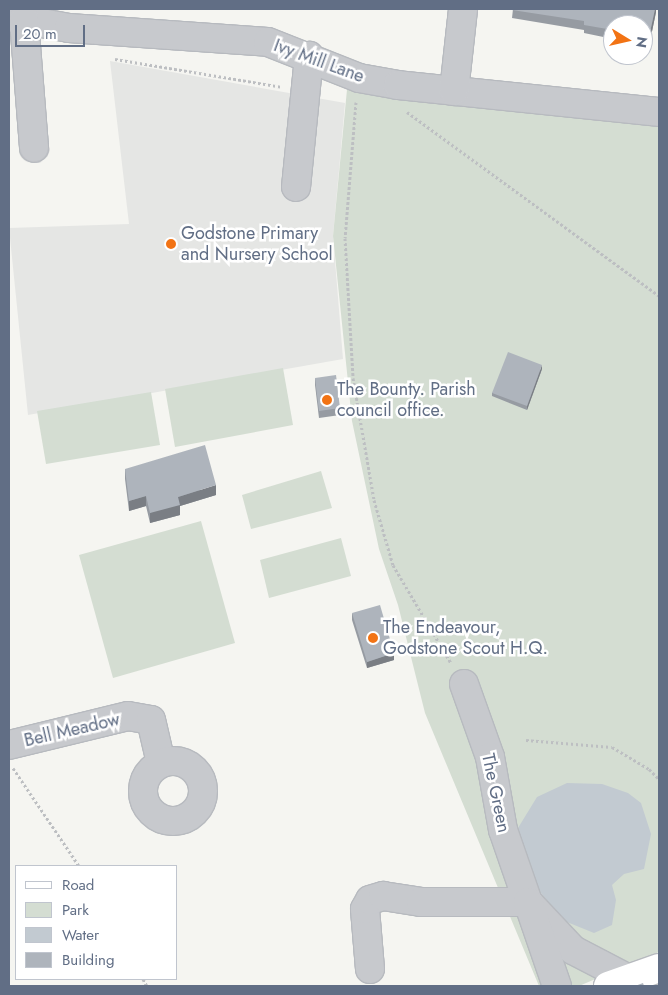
<!DOCTYPE html>
<html>
<head>
<meta charset="utf-8">
<style>
	body { margin:0 }
	#map { position:relative; width:668px; height:995px; overflow:hidden; background:#f5f5f1; font-family:Jost,sans-serif }
	div>[style] { position:absolute }
	.built>* { inset:0; background:#e5e6e4 }
	.green>* { inset:0; background:#d4ddd2 }
	.water>* { inset:0; background:#c2cad1 }
	.path>* { height:3px; margin-top:-1.5px; transform-origin:0; background:repeating-linear-gradient(90deg,#bdbfc2 0 2.5px,transparent 0 5px) }
	.roads { filter:drop-shadow(1px 0 #b7babf) drop-shadow(-1px 0 #b7babf) drop-shadow(0 1px #b7babf) drop-shadow(0 -1px #b7babf) }
	.minor>* { height:28px; margin:-14px; padding:0 14px; transform-origin:14px; border-radius:14px; background:#c7c9cd }
	.minor>.ring { margin:-14px; padding:0; box-sizing:content-box; background:none; border:28px solid #c7c9cd; border-radius:50% }
	.major>* { height:28px; margin:-14px; padding:0 14px; transform-origin:14px; border-radius:14px; background:#fff }
	.wall>* { inset:0; background:#969ba2 }
	.shaded-wall>* { inset:0; background:#7a7e84 }
	.building>* { inset:0; background:#aeb4bc }
	.dots>* { width:14px; height:14px; translate:-50% -50%; box-sizing:border-box; border:2px solid #fff; border-radius:50% }
	span { translate:-50% -50%; white-space:nowrap; text-align:center; line-height:1.15; -webkit-text-stroke:5px #fff; paint-order:stroke }
	.street-label { font-size:18px; color:#616e85 }
	.poi-label { font-size:18px; color:#616e85 }
	.left { translate:0 -50%; text-align:left }
	.frame { position:absolute; inset:0; border:10px solid #616e85; pointer-events:none }
	.legend { position:absolute; left:15px; top:865px; width:162px; height:115px; box-sizing:border-box; background:#fff; border:1px solid #c0c5ce; margin:0; padding:6px 9px; list-style:none; font-size:15px; color:#616e85 }
	.legend li { display:flex; align-items:center; gap:10px; height:25px }
	.legend b { width:25px; border:1px solid #c0c5ce }
	.north { position:absolute; left:603px; top:15px; width:50px; height:50px; box-sizing:border-box; background:#fff; border:1px solid #c0c5ce; border-radius:50%; rotate:99deg; font-size:14px; font-weight:700; line-height:20px; text-align:center; color:#616e85 }
	.north::after { content:''; display:block; margin:auto; width:18px; height:22px; background:#f27314; clip-path:polygon(50% 0,100% 100%,50% 72%,0 100%) }
	.scale { position:absolute; left:15px; top:25px; width:70px; height:22px; box-sizing:border-box; border:2px solid #616e85; border-top:0; padding-left:6px; font-size:15px; line-height:18px; white-space:nowrap; color:#616e85; -webkit-text-stroke:4px #fff; paint-order:stroke }
</style>
</head>
<body>
<div id="map">
	<div class="built">
		<div style="clip-path:polygon(110px 61px,345px 103px,333px 236px,343px 359px,28px 415px,9px 228px,129px 224px)"></div>
	</div>
	<div class="green">
		<div style="clip-path:polygon(348px 79px,659px 121px,659px 952px,579px 986px,539px 986px,425px 713px,398px 605px,379px 549px,352px 421px,333px 236px)"></div>
		<div style="clip-path:polygon(283px 368px,293px 425px,175px 447px,165px 389px)"></div>
		<div style="clip-path:polygon(151px 392px,160px 445px,46px 464px,37px 411px)"></div>
		<div style="clip-path:polygon(321px 471px,332px 508px,251px 529px,242px 495px)"></div>
		<div style="clip-path:polygon(201px 521px,235px 643px,113px 678px,79px 555px)"></div>
		<div style="clip-path:polygon(341px 538px,351px 576px,269px 598px,260px 560px)"></div>
	</div>
	<div class="water">
		<div style="clip-path:polygon(567px 783px,602px 784px,628px 793px,641px 803px,651px 834px,644px 869px,624px 874px,612px 885px,616px 900px,612px 925px,594px 933px,562px 920px,541px 893px,525px 861px,518px 828px,537px 797px)"></div>
	</div>
	<div class="path">
		<div style="left:115px;top:59px;width:169px;rotate:9.5deg"></div>
		<div style="left:356px;top:102px;width:136px;rotate:94.6deg"></div>
		<div style="left:345px;top:238px;width:140px;rotate:86.7deg"></div>
		<div style="left:353px;top:378px;width:124px;rotate:80.2deg"></div>
		<div style="left:374px;top:500px;width:68px;rotate:73.7deg"></div>
		<div style="left:393px;top:565px;width:114px;rotate:59.4deg"></div>
		<div style="left:407px;top:112px;width:312px;rotate:36.1deg"></div>
		<div style="left:526px;top:740px;width:86px;rotate:4.7deg"></div>
		<div style="left:612px;top:747px;width:43px;rotate:30.7deg"></div>
		<div style="left:649px;top:769px;width:14px;rotate:45deg"></div>
		<div style="left:13px;top:768px;width:118px;rotate:56deg"></div>
		<div style="left:143px;top:979px;width:8px;rotate:60deg"></div>
	</div>
	<div class="roads">
		<div class="minor">
			<div style="left:9px;top:17px;width:61px;rotate:10.4deg"></div>
			<div style="left:69px;top:28px;width:199px;rotate:4deg"></div>
			<div style="left:268px;top:42px;width:98px;rotate:21.6deg"></div>
			<div style="left:359px;top:78px;width:40px;rotate:10deg"></div>
			<div style="left:398px;top:85px;width:262px;rotate:5.9deg"></div>
			<div style="left:24px;top:20px;width:128px;rotate:85.5deg"></div>
			<div style="left:454px;top:91px;width:82px;rotate:-83.7deg"></div>
			<div style="left:296px;top:187px;width:132px;rotate:-84.3deg"></div>
			<div style="left:464px;top:684px;width:77px;rotate:70.4deg"></div>
			<div style="left:490px;top:757px;width:74px;rotate:79.9deg"></div>
			<div style="left:503px;top:830px;width:76px;rotate:70.9deg"></div>
			<div style="left:528px;top:902px;width:66px;rotate:46.8deg"></div>
			<div style="left:573px;top:950px;width:61px;rotate:27.4deg"></div>
			<div style="left:9px;top:745px;width:122px;rotate:-13.7deg"></div>
			<div style="left:128px;top:716px;width:23px;rotate:10deg"></div>
			<div style="left:151px;top:720px;width:44px;rotate:76.9deg"></div>
			<div class="ring" style="left:143px;top:761px;width:32px;height:32px"></div>
			<div style="left:370px;top:969px;width:60px;rotate:-94.8deg"></div>
			<div style="left:365px;top:909px;width:10px;rotate:-61deg"></div>
			<div style="left:370px;top:900px;width:14px;rotate:-17deg"></div>
			<div style="left:383px;top:896px;width:38px;rotate:9deg"></div>
			<div style="left:421px;top:902px;width:107px"></div>
			<div style="left:528px;top:902px;width:89px;rotate:71deg"></div>
		</div>
		<div class="major">
			<div style="left:608px;top:986px;width:54px;rotate:-19.4deg"></div>
		</div>
	</div>
	<div class="wall">
		<div style="clip-path:polygon(513px 9px,656px 9px,656px 12px,649px 46px,643px 45px,643px 25px,613px 25px,613px 39px,584px 33px,584px 30px,512px 18px)"></div>
		<div style="clip-path:polygon(542px 369px,527px 410px,492px 396px,492px 393px)"></div>
		<div style="clip-path:polygon(315px 378px,340px 408px,340px 415px,319px 418px,315px 385px)"></div>
		<div style="clip-path:polygon(125px 469px,216px 495px,180px 506px,180px 515px,150px 523px,146px 506px,129px 511px,125px 479px)"></div>
		<div style="clip-path:polygon(352px 613px,394px 660px,367px 668px,352px 620px)"></div>
	</div>
	<div class="shaded-wall">
		<div style="clip-path:polygon(655px 9px,656px 9px,656px 12px,649px 46px,649px 37px)"></div>
		<div style="clip-path:polygon(542px 365px,542px 369px,527px 410px,527px 406px)"></div>
		<div style="clip-path:polygon(216px 485px,216px 495px,180px 506px,180px 515px,150px 523px,150px 513px,178px 497px)"></div>
		<div style="clip-path:polygon(146px 496px,146px 506px,129px 511px,129px 501px)"></div>
		<div style="clip-path:polygon(394px 653px,394px 660px,367px 668px,367px 662px)"></div>
	</div>
	<div class="building">
		<div style="clip-path:polygon(513px 9px,655px 9px,649px 37px,643px 36px,643px 25px,613px 25px,613px 30px,584px 25px,584px 21px,512px 10px)"></div>
		<div style="clip-path:polygon(508px 352px,542px 365px,527px 406px,492px 393px)"></div>
		<div style="clip-path:polygon(336px 375px,340px 408px,319px 411px,315px 378px)"></div>
		<div style="clip-path:polygon(205px 445px,216px 485px,178px 497px,180px 505px,150px 513px,146px 496px,129px 501px,125px 469px)"></div>
		<div style="clip-path:polygon(380px 605px,394px 653px,367px 662px,352px 613px)"></div>
		<div style="clip-path:polygon(643px 983px,644px 986px,635px 986px)"></div>
	</div>
	<div class="dots">
		<div style="left:171px;top:244px;background:#f27314"></div>
		<div style="left:327px;top:400px;background:#f27314"></div>
		<div style="left:373px;top:638px;background:#f27314"></div>
	</div>
	<div class="street-label">
		<span style="left:319px;top:61px;rotate:20deg">Ivy Mill Lane</span>
		<span style="left:72px;top:730px;rotate:-13deg">Bell Meadow</span>
		<span style="left:496px;top:793px;rotate:78deg">The Green</span>
	</div>
	<div class="poi-label">
		<span class="left" style="left:181px;top:244px">Godstone Primary<br>and Nursery School</span>
		<span class="left" style="left:337px;top:400px">The Bounty. Parish<br>council office.</span>
		<span class="left" style="left:383px;top:638px">The Endeavour,<br>Godstone Scout H.Q.</span>
	</div>
	<div class="frame"></div>
	<ul class="legend">
	<li><b style="height:6px;background:#fff"></b>Road</li>
	<li><b style="height:14px;background:#d4ddd2"></b>Park</li>
	<li><b style="height:14px;background:#c2cad1"></b>Water</li>
	<li><b style="height:14px;background:#aeb4bc"></b>Building</li>
	</ul>
	<div class="north">N</div>
	<div class="scale">20 m</div>
</div>
</body>
</html>
